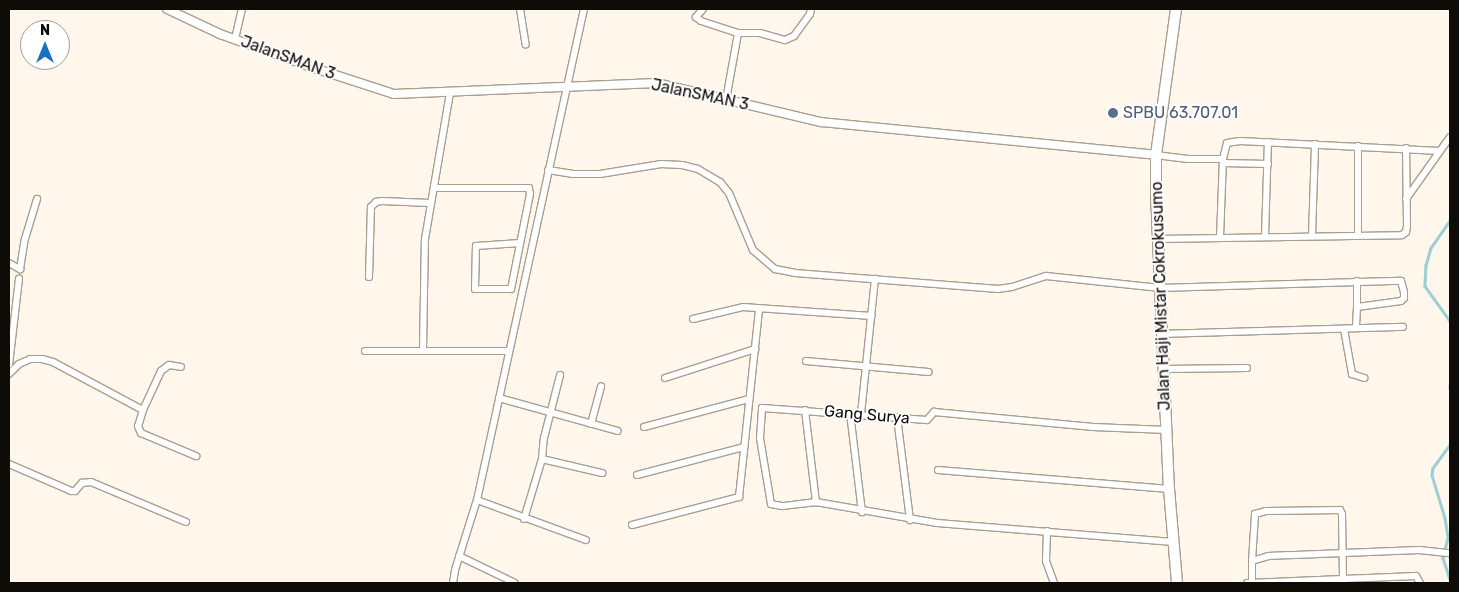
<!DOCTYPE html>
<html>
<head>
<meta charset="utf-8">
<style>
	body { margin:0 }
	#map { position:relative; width:1459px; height:592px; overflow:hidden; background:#fff6ec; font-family:Rubik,sans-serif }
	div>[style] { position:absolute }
	.stream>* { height:2.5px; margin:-1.25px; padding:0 1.25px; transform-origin:1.25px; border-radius:1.25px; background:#9dced3 }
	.roads { filter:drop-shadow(1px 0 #ab9e8e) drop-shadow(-1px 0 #ab9e8e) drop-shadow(0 1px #ab9e8e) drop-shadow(0 -1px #ab9e8e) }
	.minor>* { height:6px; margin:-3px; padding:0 3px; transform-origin:3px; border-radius:3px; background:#fff }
	.tertiary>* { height:8px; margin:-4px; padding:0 4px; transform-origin:4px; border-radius:4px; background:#fff }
	.primary>* { height:10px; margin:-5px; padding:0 5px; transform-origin:5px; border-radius:5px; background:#fff }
	.dots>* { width:14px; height:14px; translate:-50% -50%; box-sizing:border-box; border:2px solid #fff; border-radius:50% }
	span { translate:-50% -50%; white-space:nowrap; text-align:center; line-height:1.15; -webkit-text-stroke:4px #fff; paint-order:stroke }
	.street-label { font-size:16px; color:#0f0b06 }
	.service-label { font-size:16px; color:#4e5e75 }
	.left { translate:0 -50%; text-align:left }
	.frame { position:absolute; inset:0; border:10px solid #0f0b06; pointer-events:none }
	.north { position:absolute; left:20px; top:20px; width:50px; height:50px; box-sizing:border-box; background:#fff; border:1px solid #9f9d9b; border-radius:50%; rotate:0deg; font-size:14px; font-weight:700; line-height:20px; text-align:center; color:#0f0b06 }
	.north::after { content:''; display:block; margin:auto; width:18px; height:22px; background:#1972c0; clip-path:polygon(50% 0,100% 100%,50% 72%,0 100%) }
</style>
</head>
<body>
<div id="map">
	<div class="stream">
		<div style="left:1450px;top:221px;width:33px;rotate:125deg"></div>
		<div style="left:1431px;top:248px;width:18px;rotate:106deg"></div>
		<div style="left:1426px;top:265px;width:21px;rotate:93deg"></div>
		<div style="left:1425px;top:286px;width:43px;rotate:54.5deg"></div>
		<div style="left:1450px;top:385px;width:3px;rotate:90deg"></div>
		<div style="left:1450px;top:445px;width:29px;rotate:126deg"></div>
		<div style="left:1433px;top:468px;width:7px;rotate:98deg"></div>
		<div style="left:1432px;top:475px;width:45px;rotate:73.2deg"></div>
		<div style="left:1445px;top:518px;width:20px;rotate:81deg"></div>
		<div style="left:1448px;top:538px;width:21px;rotate:104deg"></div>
		<div style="left:1443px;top:558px;width:22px;rotate:72deg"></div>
	</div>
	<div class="roads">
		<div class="minor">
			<div style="left:520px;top:9px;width:36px;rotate:81deg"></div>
			<div style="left:703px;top:9px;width:11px;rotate:131deg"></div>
			<div style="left:696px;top:17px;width:6px;rotate:39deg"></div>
			<div style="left:701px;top:21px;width:39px;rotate:18deg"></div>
			<div style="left:738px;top:33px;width:22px"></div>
			<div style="left:760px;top:33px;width:26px;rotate:16deg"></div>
			<div style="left:785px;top:40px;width:10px;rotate:-24deg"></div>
			<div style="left:794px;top:36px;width:27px;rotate:-54deg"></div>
			<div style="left:810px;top:14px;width:5px;rotate:-79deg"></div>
			<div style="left:235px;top:39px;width:31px;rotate:-77deg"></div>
			<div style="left:726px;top:100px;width:68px;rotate:-79.8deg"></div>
			<div style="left:1358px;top:146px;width:88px;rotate:90deg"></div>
			<div style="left:1156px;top:155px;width:32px;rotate:7deg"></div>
			<div style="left:1188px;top:159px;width:35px"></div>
			<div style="left:1223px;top:159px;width:16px;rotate:-76deg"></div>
			<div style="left:1227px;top:143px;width:13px;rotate:-9deg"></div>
			<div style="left:1240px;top:141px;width:200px;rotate:2.9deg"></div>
			<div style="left:1223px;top:163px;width:45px;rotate:1.3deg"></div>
			<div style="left:548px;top:170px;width:24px;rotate:9deg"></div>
			<div style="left:572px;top:174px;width:28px"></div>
			<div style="left:600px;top:174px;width:62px;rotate:-9.3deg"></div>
			<div style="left:661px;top:164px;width:21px;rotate:3deg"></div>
			<div style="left:682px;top:165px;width:16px;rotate:14deg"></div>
			<div style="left:698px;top:169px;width:26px;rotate:31deg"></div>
			<div style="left:720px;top:182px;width:14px;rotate:51deg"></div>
			<div style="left:729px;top:193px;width:62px;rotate:67.2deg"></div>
			<div style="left:753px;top:250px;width:29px;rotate:41deg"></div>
			<div style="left:775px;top:269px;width:20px;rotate:11deg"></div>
			<div style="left:795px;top:273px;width:204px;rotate:4.5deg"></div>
			<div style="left:998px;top:289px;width:14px;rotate:-8deg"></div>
			<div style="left:1012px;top:287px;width:36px;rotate:-18deg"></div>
			<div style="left:1046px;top:276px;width:115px;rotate:6deg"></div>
			<div style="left:1160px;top:288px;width:241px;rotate:-1.7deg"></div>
			<div style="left:1401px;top:281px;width:11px;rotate:75deg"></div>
			<div style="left:1404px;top:292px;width:6px;rotate:90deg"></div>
			<div style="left:1404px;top:298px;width:4px;rotate:135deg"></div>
			<div style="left:1401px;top:301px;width:44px;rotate:172.2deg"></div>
			<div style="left:1357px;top:307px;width:21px;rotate:93deg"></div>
			<div style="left:434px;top:188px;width:95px"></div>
			<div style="left:529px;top:188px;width:6px;rotate:81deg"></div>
			<div style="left:530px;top:194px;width:97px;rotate:101.3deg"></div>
			<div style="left:511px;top:289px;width:36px;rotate:180deg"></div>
			<div style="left:475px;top:289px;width:43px;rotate:-88.7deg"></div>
			<div style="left:476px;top:246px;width:44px;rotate:-3.9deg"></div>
			<div style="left:1406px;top:199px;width:76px;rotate:-54.6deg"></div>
			<div style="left:1265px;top:236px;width:94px;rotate:-88.2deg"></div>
			<div style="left:1312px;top:236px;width:92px;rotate:-88.1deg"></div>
			<div style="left:1220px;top:237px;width:78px;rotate:-87.8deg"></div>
			<div style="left:1158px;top:239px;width:244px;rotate:-0.9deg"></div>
			<div style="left:1402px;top:235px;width:5px;rotate:-37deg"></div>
			<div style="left:1406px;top:232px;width:6px;rotate:-81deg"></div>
			<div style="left:1407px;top:226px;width:78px;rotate:-90.7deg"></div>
			<div style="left:9px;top:263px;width:13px;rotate:29deg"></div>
			<div style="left:20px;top:269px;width:30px;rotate:-81deg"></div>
			<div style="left:25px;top:239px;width:42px;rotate:-73.3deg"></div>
			<div style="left:369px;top:277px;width:70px;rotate:-88.4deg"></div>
			<div style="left:371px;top:207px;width:7px;rotate:-45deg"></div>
			<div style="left:376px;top:202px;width:6px;rotate:-9deg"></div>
			<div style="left:382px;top:201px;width:48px;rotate:2.4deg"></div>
			<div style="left:1357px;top:281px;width:26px;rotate:90deg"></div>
			<div style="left:693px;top:319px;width:51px;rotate:-13.5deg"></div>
			<div style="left:743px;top:307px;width:129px;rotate:4deg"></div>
			<div style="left:1344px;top:329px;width:46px;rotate:79.9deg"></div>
			<div style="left:1352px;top:374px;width:13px;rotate:18deg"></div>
			<div style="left:1162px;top:334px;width:241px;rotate:-1.7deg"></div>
			<div style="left:423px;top:349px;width:110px;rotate:-89deg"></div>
			<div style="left:425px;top:239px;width:149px;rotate:-80.3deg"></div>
			<div style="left:365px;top:351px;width:144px"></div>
			<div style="left:806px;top:361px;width:123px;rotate:5.1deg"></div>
			<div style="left:9px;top:365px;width:87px;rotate:-83.4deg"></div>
			<div style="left:1164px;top:369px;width:83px;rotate:-0.7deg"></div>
			<div style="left:9px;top:374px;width:14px;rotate:-45deg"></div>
			<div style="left:19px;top:364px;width:12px;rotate:-24deg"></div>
			<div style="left:30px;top:359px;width:12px"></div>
			<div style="left:42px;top:359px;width:11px;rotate:15deg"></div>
			<div style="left:53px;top:362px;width:102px;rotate:28.1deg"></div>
			<div style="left:143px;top:410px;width:17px;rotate:107deg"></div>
			<div style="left:138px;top:426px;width:8px;rotate:67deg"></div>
			<div style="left:141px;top:433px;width:60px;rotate:22.7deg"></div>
			<div style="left:665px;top:378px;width:95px;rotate:-17.9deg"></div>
			<div style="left:499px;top:398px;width:123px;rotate:15.5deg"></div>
			<div style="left:143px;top:410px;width:43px;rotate:-65.2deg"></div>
			<div style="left:161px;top:371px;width:10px;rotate:-37deg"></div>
			<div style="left:169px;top:365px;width:12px;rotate:9deg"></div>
			<div style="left:805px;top:410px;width:93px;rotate:83.2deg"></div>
			<div style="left:816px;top:502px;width:123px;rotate:9.8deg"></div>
			<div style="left:937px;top:523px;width:237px;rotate:4.6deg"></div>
			<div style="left:850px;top:413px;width:100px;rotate:83.1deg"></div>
			<div style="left:861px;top:414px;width:136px;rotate:-84.1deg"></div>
			<div style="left:897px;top:417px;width:104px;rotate:82.8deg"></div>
			<div style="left:591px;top:424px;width:39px;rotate:-75deg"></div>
			<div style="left:644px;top:427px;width:109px;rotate:-14.9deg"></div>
			<div style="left:542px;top:459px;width:62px;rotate:13.1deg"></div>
			<div style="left:9px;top:464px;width:68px;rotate:23.5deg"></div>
			<div style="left:71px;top:491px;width:4px"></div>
			<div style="left:75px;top:491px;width:11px;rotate:-49deg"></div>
			<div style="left:82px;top:483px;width:9px;rotate:-6deg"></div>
			<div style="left:91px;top:482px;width:103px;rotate:22.8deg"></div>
			<div style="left:938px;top:470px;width:232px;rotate:4.7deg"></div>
			<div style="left:637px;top:475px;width:111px;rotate:-14.7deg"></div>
			<div style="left:477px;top:500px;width:116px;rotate:20.2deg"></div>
			<div style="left:816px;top:502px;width:34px;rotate:173deg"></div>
			<div style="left:782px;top:506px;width:11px;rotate:-170deg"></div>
			<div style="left:771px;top:504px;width:67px;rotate:-99.5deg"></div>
			<div style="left:760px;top:438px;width:30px;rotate:-86deg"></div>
			<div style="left:762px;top:408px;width:165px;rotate:4.2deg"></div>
			<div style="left:927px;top:420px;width:11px;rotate:-49deg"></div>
			<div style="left:934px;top:412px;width:160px;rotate:5.4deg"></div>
			<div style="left:1093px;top:427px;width:74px;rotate:2.3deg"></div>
			<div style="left:524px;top:519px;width:63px;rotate:-73.3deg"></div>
			<div style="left:542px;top:459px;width:21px;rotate:-85deg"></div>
			<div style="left:544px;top:438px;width:65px;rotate:-75.7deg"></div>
			<div style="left:632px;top:525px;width:111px;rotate:-14.7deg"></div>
			<div style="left:739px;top:497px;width:189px;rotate:-83.9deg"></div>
			<div style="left:1047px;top:531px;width:30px;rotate:92deg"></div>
			<div style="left:1046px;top:561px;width:23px;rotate:70deg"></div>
			<div style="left:459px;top:556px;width:62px;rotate:25.7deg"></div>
			<div style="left:1252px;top:561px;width:47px;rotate:-86.3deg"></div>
			<div style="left:1255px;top:514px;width:11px;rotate:-15deg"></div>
			<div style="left:1266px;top:511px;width:74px;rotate:-0.8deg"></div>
			<div style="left:1340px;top:510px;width:4px;rotate:63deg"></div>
			<div style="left:1342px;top:514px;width:67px;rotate:89.1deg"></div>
			<div style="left:453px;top:583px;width:13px;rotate:-81deg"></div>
			<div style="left:455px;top:570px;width:73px;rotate:-72.6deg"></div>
			<div style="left:477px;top:500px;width:503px;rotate:-77.71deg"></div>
			<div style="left:1247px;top:583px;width:169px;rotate:-2.4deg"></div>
			<div style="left:1416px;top:576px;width:8px;rotate:60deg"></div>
			<div style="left:1252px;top:583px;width:22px;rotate:-90deg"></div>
			<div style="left:1252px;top:561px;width:17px;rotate:-17deg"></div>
			<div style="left:1268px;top:556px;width:151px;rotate:-2.3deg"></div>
			<div style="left:1419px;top:550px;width:31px;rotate:6deg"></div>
		</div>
		<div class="tertiary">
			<div style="left:167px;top:9px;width:59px;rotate:25.3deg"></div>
			<div style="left:220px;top:34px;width:100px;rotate:19.9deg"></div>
			<div style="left:314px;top:68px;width:84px;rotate:18deg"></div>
			<div style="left:394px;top:94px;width:263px;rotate:-2.4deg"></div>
			<div style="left:657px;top:83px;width:169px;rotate:13.4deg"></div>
			<div style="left:821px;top:122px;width:337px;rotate:5.6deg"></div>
		</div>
		<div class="primary">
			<div style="left:1176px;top:9px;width:147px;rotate:97.8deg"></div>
			<div style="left:1156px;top:155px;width:38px;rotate:90deg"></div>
			<div style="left:1156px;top:193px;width:296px;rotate:87.5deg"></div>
			<div style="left:1169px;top:489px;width:94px;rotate:85.1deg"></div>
		</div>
	</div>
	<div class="dots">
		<div style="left:1113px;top:113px;background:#5c6f8a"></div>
	</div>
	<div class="street-label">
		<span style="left:288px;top:58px;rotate:20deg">JalanSMAN 3</span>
		<span style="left:700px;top:95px;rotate:12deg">JalanSMAN 3</span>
		<span style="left:1161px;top:296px;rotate:-92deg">Jalan Haji Mistar Cokrokusumo</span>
		<span style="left:867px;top:415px;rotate:5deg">Gang Surya</span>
	</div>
	<div class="service-label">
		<span class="left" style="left:1123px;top:113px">SPBU 63.707.01</span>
	</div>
	<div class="frame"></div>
	<div class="north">N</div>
</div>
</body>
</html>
